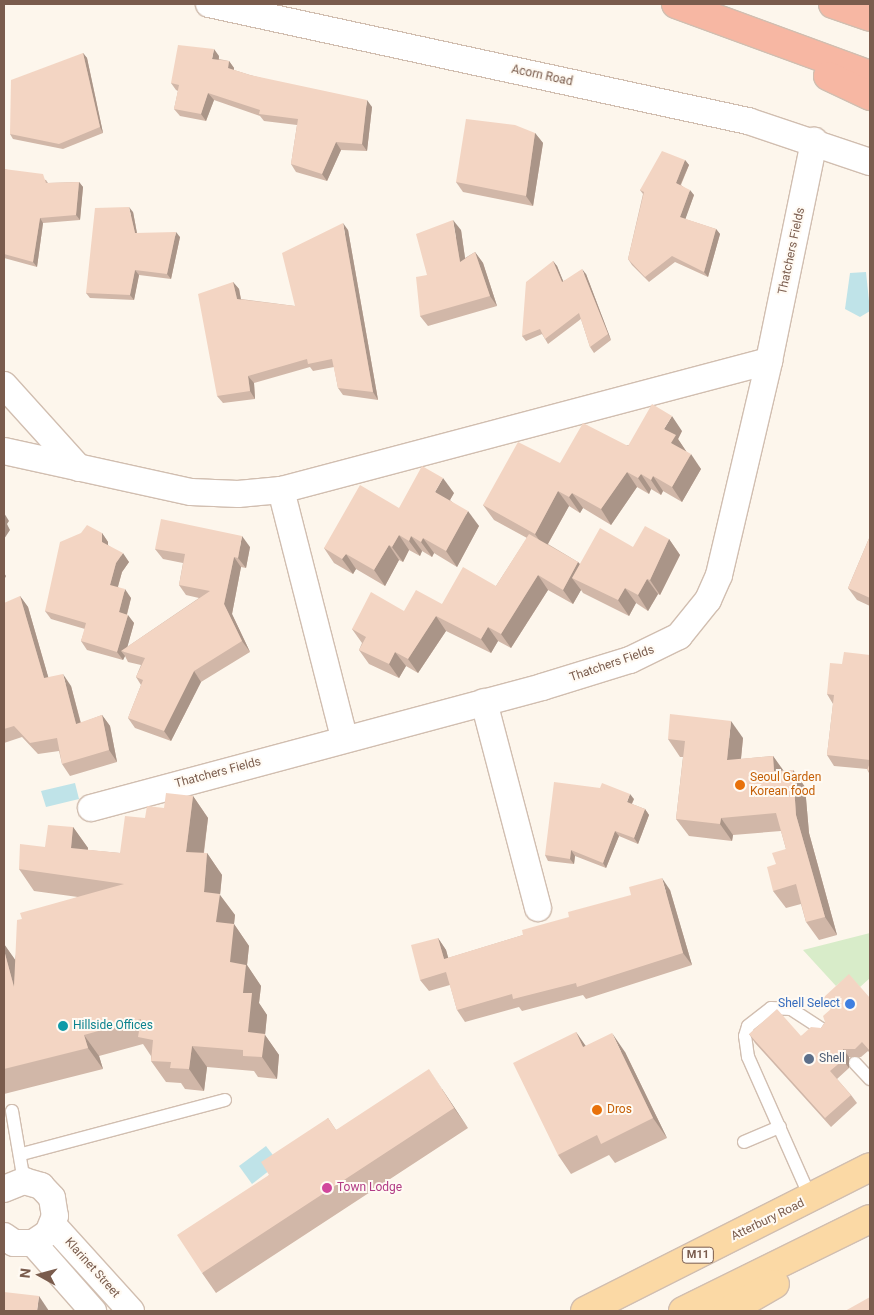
<!DOCTYPE html>
<html>
<head>
<meta charset="utf-8">
<style>
	body { margin:0 }
	#map { position:relative; width:874px; height:1315px; overflow:hidden; background:#fdf6ec; font-family:Roboto,sans-serif }
	div>[style] { position:absolute }
	.green>* { inset:0; background:#d8ecc9 }
	.water>* { inset:0; background:#bfe3e8 }
	.roads { filter:drop-shadow(1px 0 #d1beb0) drop-shadow(-1px 0 #d1beb0) drop-shadow(0 1px #d1beb0) drop-shadow(0 -1px #d1beb0) }
	.lane>* { height:12px; margin:-6px; padding:0 6px; transform-origin:6px; border-radius:6px; background:#fff }
	.street>* { height:26px; margin:-13px; padding:0 13px; transform-origin:13px; border-radius:13px; background:#fff }
	.primary>* { height:28px; margin:-14px; padding:0 14px; transform-origin:14px; border-radius:14px; background:#fbd9a5 }
	.highway>* { height:28px; margin:-14px; padding:0 14px; transform-origin:14px; border-radius:14px; background:#f7b7a3 }
	.wall>* { inset:0; background:#d1b7a8 }
	.shaded-wall>* { inset:0; background:#aa9588 }
	.building>* { inset:0; background:#f3d5c3 }
	.dots>* { width:14px; height:14px; translate:-50% -50%; box-sizing:border-box; border:2px solid #fffaf3; border-radius:50% }
	span { translate:-50% -50%; white-space:nowrap; text-align:center; line-height:1.15; -webkit-text-stroke:4px #fffaf3; paint-order:stroke }
	.shield-label span { padding:1px 4px; background:#fffaf3; border:1px solid; border-radius:4px; -webkit-text-stroke-width:0 }
	.shield-label { font-size:11px; color:#7a5c4d; font-weight:700 }
	.street-label { font-size:12px; color:#7a5c4d }
	.food-label { font-size:12px; color:#c56008 }
	.left { translate:0 -50%; text-align:left }
	.shop-label { font-size:12px; color:#366cbe }
	.right { translate:-100% -50%; text-align:right }
	.culture-label { font-size:12px; color:#0d838f }
	.service-label { font-size:12px; color:#4e5e75 }
	.hotel-label { font-size:12px; color:#b23c85 }
	.frame { position:absolute; inset:0; border:5px solid #7a5c4d; pointer-events:none }
	.north { position:absolute; left:15px; top:1250px; width:50px; height:50px; -webkit-text-stroke:4px #fffaf3; paint-order:stroke; rotate:277deg; font-size:14px; font-weight:700; line-height:20px; text-align:center; color:#7a5c4d }
	.north::after { content:''; display:block; margin:auto; width:18px; height:22px; background:#7a5c4d; clip-path:polygon(50% 0,100% 100%,50% 72%,0 100%) }
</style>
</head>
<body>
<div id="map">
	<div class="green">
		<div style="clip-path:polygon(870px 933px,870px 978px,860px 987px,849px 975px,836px 986px,803px 950px)"></div>
	</div>
	<div class="water">
		<div style="clip-path:polygon(866px 272px,870px 311px,860px 317px,845px 309px,850px 273px)"></div>
		<div style="clip-path:polygon(75px 783px,79px 799px,46px 807px,41px 791px)"></div>
		<div style="clip-path:polygon(266px 1146px,279px 1163px,252px 1184px,239px 1166px)"></div>
	</div>
	<div class="roads">
		<div class="lane">
			<div style="left:855px;top:1063px;width:22px;rotate:47deg"></div>
			<div style="left:12px;top:1111px;width:71px;rotate:80.3deg"></div>
			<div style="left:744px;top:1142px;width:39px;rotate:-23deg"></div>
			<div style="left:22px;top:1154px;width:210px;rotate:-14.9deg"></div>
			<div style="left:811px;top:1199px;width:155px;rotate:-113.9deg"></div>
			<div style="left:748px;top:1057px;width:21px;rotate:-98deg"></div>
			<div style="left:745px;top:1036px;width:10px;rotate:-73deg"></div>
			<div style="left:748px;top:1026px;width:29px;rotate:-38deg"></div>
			<div style="left:771px;top:1008px;width:20px;rotate:3deg"></div>
			<div style="left:791px;top:1009px;width:38px;rotate:33deg"></div>
		</div>
		<div class="street">
			<div style="left:209px;top:4px;width:552px;rotate:12.25deg"></div>
			<div style="left:748px;top:121px;width:129px;rotate:18.6deg"></div>
			<div style="left:4px;top:385px;width:112px;rotate:47.9deg"></div>
			<div style="left:4px;top:451px;width:191px;rotate:12.4deg"></div>
			<div style="left:191px;top:492px;width:47px;rotate:2.4deg"></div>
			<div style="left:238px;top:494px;width:43px;rotate:-5.3deg"></div>
			<div style="left:281px;top:490px;width:505px;rotate:-14.81deg"></div>
			<div style="left:281px;top:490px;width:256px;rotate:75.7deg"></div>
			<div style="left:484px;top:702px;width:213px;rotate:75.3deg"></div>
			<div style="left:91px;top:808px;width:467px;rotate:-15deg"></div>
			<div style="left:542px;top:687px;width:92px;rotate:-17.1deg"></div>
			<div style="left:630px;top:660px;width:55px;rotate:-26.1deg"></div>
			<div style="left:679px;top:636px;width:46px;rotate:-51.1deg"></div>
			<div style="left:708px;top:600px;width:27px;rotate:-66deg"></div>
			<div style="left:719px;top:575px;width:220px;rotate:-76.8deg"></div>
			<div style="left:769px;top:361px;width:225px;rotate:-78.4deg"></div>
			<div style="left:4px;top:1189px;width:22px;rotate:-22deg"></div>
			<div style="left:24px;top:1181px;width:18px;rotate:16deg"></div>
			<div style="left:41px;top:1186px;width:16px;rotate:47deg"></div>
			<div style="left:52px;top:1198px;width:18px;rotate:81deg"></div>
			<div style="left:55px;top:1216px;width:18px;rotate:112deg"></div>
			<div style="left:48px;top:1233px;width:18px;rotate:146deg"></div>
			<div style="left:33px;top:1243px;width:19px;rotate:180deg"></div>
			<div style="left:14px;top:1243px;width:12px;rotate:-145deg"></div>
			<div style="left:53px;top:1225px;width:116px;rotate:47.8deg"></div>
			<div style="left:33px;top:1243px;width:91px;rotate:48.6deg"></div>
		</div>
		<div class="primary">
			<div style="left:585px;top:1311px;width:319px;rotate:-26.8deg"></div>
			<div style="left:683px;top:1311px;width:208px;rotate:-26.2deg"></div>
			<div style="left:728px;top:1311px;width:54px;rotate:-29.9deg"></div>
		</div>
		<div class="highway">
			<div style="left:676px;top:4px;width:207px;rotate:20.1deg"></div>
			<div style="left:833px;top:4px;width:39px;rotate:19deg"></div>
			<div style="left:828px;top:76px;width:47px;rotate:25.5deg"></div>
		</div>
	</div>
	<div class="wall">
		<div style="clip-path:polygon(83px 53px,87px 58px,103px 133px,63px 149px,13px 139px,10px 134px)"></div>
		<div style="clip-path:polygon(219px 56px,219px 59px,229px 61px,234px 68px,234px 70px,250px 75px,372px 107px,367px 151px,341px 150px,327px 181px,296px 172px,291px 164px,297px 125px,264px 121px,260px 116px,214px 100px,206px 121px,180px 116px,174px 109px,178px 91px,176px 90px,171px 83px)"></div>
		<div style="clip-path:polygon(535px 133px,543px 143px,533px 206px,463px 192px,456px 182px)"></div>
		<div style="clip-path:polygon(685px 160px,689px 165px,681px 185px,694px 195px,685px 219px,716px 229px,720px 234px,708px 277px,675px 262px,649px 282px,632px 265px,628px 259px,643px 194px,640px 190px)"></div>
		<div style="clip-path:polygon(4px 169px,46px 180px,48px 183px,79px 182px,83px 187px,80px 220px,43px 223px,37px 267px,4px 258px)"></div>
		<div style="clip-path:polygon(133px 212px,137px 233px,180px 237px,171px 279px,139px 275px,134px 300px,90px 298px,86px 293px)"></div>
		<div style="clip-path:polygon(348px 230px,378px 400px,343px 395px,338px 388px,334px 367px,313px 371px,310px 367px,254px 383px,255px 399px,223px 403px,217px 396px,233px 282px,239px 289px,241px 299px,295px 306px)"></div>
		<div style="clip-path:polygon(461px 230px,465px 258px,475px 252px,483px 263px,497px 306px,428px 326px,420px 316px,427px 275px)"></div>
		<div style="clip-path:polygon(553px 261px,557px 266px,563px 281px,586px 274px,611px 340px,594px 353px,590px 347px,581px 319px,548px 344px,542px 334px,526px 341px,522px 336px)"></div>
		<div style="clip-path:polygon(682px 431px,678px 439px,686px 451px,701px 469px,682px 502px,663px 491px,661px 495px,651px 489px,649px 494px,637px 487px,611px 525px,583px 508px,580px 513px,569px 506px,548px 544px,578px 562px,580px 564px,633px 547px,669px 539px,680px 555px,660px 595px,658px 594px,648px 611px,636px 603px,629px 616px,583px 593px,581px 590px,573px 604px,548px 590px,511px 648px,498px 641px,491px 653px,446px 631px,418px 673px,406px 666px,399px 678px,369px 664px,359px 650px,362px 643px,352px 629px,404px 611px,442px 604px,496px 586px,527px 538px,494px 520px,483px 505px,560px 463px)"></div>
		<div style="clip-path:polygon(454px 493px,450px 500px,479px 526px,457px 567px,434px 553px,432px 557px,422px 551px,420px 556px,409px 550px,403px 562px,399px 560px,385px 586px,356px 569px,353px 574px,334px 563px,324px 548px,399px 508px)"></div>
		<div style="clip-path:polygon(102px 533px,108px 542px,108px 545px,129px 562px,122px 572px,118px 587px,131px 598px,127px 615px,134px 623px,127px 647px,199px 598px,186px 595px,179px 585px,183px 563px,163px 559px,155px 549px,250px 547px,246px 568px,241px 567px,232px 614px,250px 652px,201px 682px,171px 741px,135px 728px,128px 718px,141px 685px,136px 677px,141px 665px,128px 662px,125px 656px,123px 660px,87px 650px,81px 641px,85px 629px,51px 619px,45px 611px)"></div>
		<div style="clip-path:polygon(870px 536px,870px 606px,857px 600px,848px 588px)"></div>
		<div style="clip-path:polygon(20px 596px,28px 607px,48px 677px,71px 686px,81px 723px,102px 715px,110px 726px,117px 762px,70px 776px,62px 764px,59px 751px,38px 754px,22px 737px,4px 743px,4px 691px,5px 691px)"></div>
		<div style="clip-path:polygon(870px 655px,870px 775px,867px 769px,834px 766px,827px 755px,833px 704px,827px 694px,842px 664px)"></div>
		<div style="clip-path:polygon(743px 738px,741px 759px,773px 756px,783px 771px,793px 770px,805px 787px,809px 833px,837px 935px,819px 940px,806px 922px,801px 904px,786px 908px,773px 891px,776px 864px,786px 849px,781px 831px,733px 835px,732px 841px,689px 836px,676px 819px,683px 757px,680px 757px,668px 739px)"></div>
		<div style="clip-path:polygon(193px 796px,208px 818px,204px 853px,207px 853px,222px 875px,220px 895px,235px 915px,234px 924px,249px 946px,247px 965px,261px 986px,259px 1003px,267px 1015px,265px 1035px,279px 1055px,277px 1079px,258px 1077px,254px 1071px,207px 1067px,204px 1091px,185px 1089px,181px 1083px,166px 1082px,151px 1061px,151px 1056px,143px 1044px,99px 1056px,103px 1069px,4px 1094px,4px 944px,15px 960px,22px 919px,78px 897px,34px 891px,19px 869px,45px 847px,73px 827px,88px 848px,88px 850px,120px 853px,145px 818px,164px 808px)"></div>
		<div style="clip-path:polygon(634px 799px,632px 804px,645px 809px,649px 815px,638px 844px,619px 836px,606px 868px,575px 856px,574px 864px,548px 861px,545px 855px)"></div>
		<div style="clip-path:polygon(670px 890px,692px 965px,586px 999px,583px 995px,522px 1011px,519px 1007px,465px 1022px,457px 1010px,450px 985px,429px 991px,420px 980px,438px 938px,446px 950px,448px 958px)"></div>
		<div style="clip-path:polygon(823px 998px,870px 998px,870px 1053px,868px 1051px,861px 1057px,849px 1057px,849px 1068px,837px 1079px,851px 1095px,857px 1103px,831px 1127px,755px 1043px,749px 1034px,801px 1036px,821px 1028px,825px 1022px,831px 1009px)"></div>
		<div style="clip-path:polygon(576px 1032px,585px 1046px,625px 1052px,667px 1138px,615px 1163px,609px 1155px,571px 1174px,558px 1155px)"></div>
		<div style="clip-path:polygon(442px 1089px,468px 1128px,216px 1293px,202px 1273px,269px 1175px,328px 1118px,336px 1130px)"></div>
	</div>
	<div class="shaded-wall">
		<div style="clip-path:polygon(214px 49px,219px 56px,218px 66px,212px 59px)"></div>
		<div style="clip-path:polygon(83px 53px,87px 58px,103px 133px,100px 127px)"></div>
		<div style="clip-path:polygon(229px 61px,234px 68px,233px 75px,228px 68px)"></div>
		<div style="clip-path:polygon(208px 93px,214px 100px,206px 121px,201px 114px)"></div>
		<div style="clip-path:polygon(367px 100px,372px 107px,367px 151px,362px 144px)"></div>
		<div style="clip-path:polygon(535px 133px,543px 143px,533px 206px,526px 196px)"></div>
		<div style="clip-path:polygon(336px 142px,341px 150px,327px 181px,322px 174px)"></div>
		<div style="clip-path:polygon(685px 160px,689px 165px,679px 188px,676px 183px)"></div>
		<div style="clip-path:polygon(79px 182px,83px 187px,80px 220px,76px 215px)"></div>
		<div style="clip-path:polygon(690px 190px,694px 195px,684px 223px,680px 217px)"></div>
		<div style="clip-path:polygon(129px 207px,133px 212px,138px 239px,135px 233px)"></div>
		<div style="clip-path:polygon(40px 218px,43px 223px,37px 267px,33px 262px)"></div>
		<div style="clip-path:polygon(453px 220px,461px 230px,467px 272px,460px 262px)"></div>
		<div style="clip-path:polygon(343px 223px,348px 230px,378px 400px,373px 392px)"></div>
		<div style="clip-path:polygon(716px 229px,720px 234px,708px 277px,704px 272px)"></div>
		<div style="clip-path:polygon(176px 232px,180px 237px,171px 279px,167px 274px)"></div>
		<div style="clip-path:polygon(475px 252px,483px 263px,497px 306px,490px 296px)"></div>
		<div style="clip-path:polygon(553px 261px,557px 266px,566px 288px,562px 282px)"></div>
		<div style="clip-path:polygon(582px 269px,586px 274px,611px 340px,608px 334px)"></div>
		<div style="clip-path:polygon(135px 270px,139px 275px,134px 300px,130px 295px)"></div>
		<div style="clip-path:polygon(233px 282px,239px 289px,242px 306px,237px 299px)"></div>
		<div style="clip-path:polygon(248px 376px,254px 383px,255px 399px,250px 391px)"></div>
		<div style="clip-path:polygon(672px 416px,682px 431px,678px 439px,686px 451px,682px 459px,671px 443px,664px 429px)"></div>
		<div style="clip-path:polygon(691px 454px,701px 469px,682px 502px,672px 487px)"></div>
		<div style="clip-path:polygon(627px 472px,637px 487px,611px 525px,601px 509px)"></div>
		<div style="clip-path:polygon(641px 474px,651px 489px,649px 494px,638px 478px)"></div>
		<div style="clip-path:polygon(653px 476px,663px 491px,661px 495px,651px 480px)"></div>
		<div style="clip-path:polygon(443px 478px,454px 493px,446px 507px,435px 492px)"></div>
		<div style="clip-path:polygon(558px 491px,569px 506px,545px 549px,535px 534px)"></div>
		<div style="clip-path:polygon(572px 493px,583px 508px,580px 513px,569px 497px)"></div>
		<div style="clip-path:polygon(468px 511px,479px 526px,457px 567px,446px 551px)"></div>
		<div style="clip-path:polygon(4px 513px,9px 521px,7px 524px,10px 530px,4px 539px)"></div>
		<div style="clip-path:polygon(102px 533px,108px 542px,108px 551px,102px 542px)"></div>
		<div style="clip-path:polygon(399px 535px,409px 550px,403px 562px,392px 547px)"></div>
		<div style="clip-path:polygon(242px 536px,250px 547px,246px 568px,238px 558px)"></div>
		<div style="clip-path:polygon(411px 536px,422px 551px,420px 556px,409px 541px)"></div>
		<div style="clip-path:polygon(423px 538px,434px 553px,432px 557px,421px 542px)"></div>
		<div style="clip-path:polygon(669px 539px,680px 555px,660px 595px,650px 580px)"></div>
		<div style="clip-path:polygon(389px 545px,399px 560px,385px 586px,374px 570px)"></div>
		<div style="clip-path:polygon(123px 553px,129px 562px,122px 572px,116px 593px,110px 585px,116px 563px)"></div>
		<div style="clip-path:polygon(346px 554px,356px 569px,353px 574px,342px 559px)"></div>
		<div style="clip-path:polygon(234px 557px,241px 567px,232px 614px,250px 652px,242px 641px,224px 604px)"></div>
		<div style="clip-path:polygon(578px 562px,589px 576px,572px 578px,581px 590px,573px 604px,563px 590px)"></div>
		<div style="clip-path:polygon(4px 573px,6px 576px,4px 580px)"></div>
		<div style="clip-path:polygon(538px 575px,548px 590px,511px 648px,501px 634px)"></div>
		<div style="clip-path:polygon(647px 579px,658px 594px,648px 611px,638px 595px)"></div>
		<div style="clip-path:polygon(625px 588px,636px 603px,629px 616px,618px 600px)"></div>
		<div style="clip-path:polygon(125px 589px,131px 598px,125px 621px,119px 612px)"></div>
		<div style="clip-path:polygon(20px 596px,28px 607px,52px 690px,44px 678px)"></div>
		<div style="clip-path:polygon(128px 615px,134px 623px,126px 652px,121px 651px,125px 656px,123px 660px,117px 652px)"></div>
		<div style="clip-path:polygon(436px 616px,446px 631px,418px 673px,408px 659px)"></div>
		<div style="clip-path:polygon(488px 627px,498px 641px,491px 653px,481px 639px)"></div>
		<div style="clip-path:polygon(395px 652px,406px 666px,399px 678px,389px 664px)"></div>
		<div style="clip-path:polygon(194px 671px,201px 682px,171px 741px,164px 731px)"></div>
		<div style="clip-path:polygon(63px 674px,71px 686px,84px 736px,76px 724px)"></div>
		<div style="clip-path:polygon(102px 715px,110px 726px,117px 762px,109px 750px)"></div>
		<div style="clip-path:polygon(731px 721px,743px 738px,739px 778px,727px 760px)"></div>
		<div style="clip-path:polygon(773px 756px,786px 774px,774px 771px)"></div>
		<div style="clip-path:polygon(793px 770px,805px 787px,809px 833px,837px 935px,825px 917px,796px 815px)"></div>
		<div style="clip-path:polygon(630px 794px,634px 799px,630px 807px,627px 802px)"></div>
		<div style="clip-path:polygon(193px 796px,208px 818px,201px 873px,186px 852px)"></div>
		<div style="clip-path:polygon(645px 809px,649px 815px,638px 844px,634px 838px)"></div>
		<div style="clip-path:polygon(721px 818px,733px 835px,732px 841px,720px 824px)"></div>
		<div style="clip-path:polygon(73px 827px,88px 848px,85px 870px,71px 848px)"></div>
		<div style="clip-path:polygon(615px 831px,619px 836px,606px 868px,603px 863px)"></div>
		<div style="clip-path:polygon(571px 850px,575px 856px,574px 864px,570px 859px)"></div>
		<div style="clip-path:polygon(207px 853px,222px 875px,220px 895px,235px 915px,234px 924px,249px 946px,247px 965px,261px 986px,259px 1003px,267px 1015px,265px 1035px,279px 1055px,277px 1079px,262px 1057px,248px 1032px,243px 993px,230px 962px,216px 922px,204px 892px)"></div>
		<div style="clip-path:polygon(662px 878px,670px 890px,692px 965px,683px 953px)"></div>
		<div style="clip-path:polygon(438px 938px,446px 950px,452px 971px,444px 959px)"></div>
		<div style="clip-path:polygon(4px 944px,16px 961px,14px 987px,4px 950px)"></div>
		<div style="clip-path:polygon(576px 1032px,590px 1052px,583px 1047px)"></div>
		<div style="clip-path:polygon(612px 1033px,625px 1052px,667px 1138px,653px 1118px)"></div>
		<div style="clip-path:polygon(84px 1035px,99px 1056px,103px 1069px,88px 1048px)"></div>
		<div style="clip-path:polygon(192px 1046px,207px 1067px,204px 1091px,189px 1069px)"></div>
		<div style="clip-path:polygon(843px 1049px,849px 1057px,849px 1068px,843px 1060px)"></div>
		<div style="clip-path:polygon(429px 1069px,442px 1089px,468px 1128px,454px 1108px)"></div>
		<div style="clip-path:polygon(39px 1296px,49px 1311px,37px 1311px)"></div>
	</div>
	<div class="building">
		<div style="clip-path:polygon(178px 45px,214px 49px,212px 59px,229px 61px,228px 68px,250px 75px,367px 100px,362px 144px,336px 142px,322px 174px,291px 164px,298px 119px,259px 114px,260px 110px,208px 93px,201px 114px,174px 109px,179px 85px,171px 83px)"></div>
		<div style="clip-path:polygon(83px 53px,100px 127px,59px 144px,10px 134px,11px 80px)"></div>
		<div style="clip-path:polygon(466px 119px,515px 125px,535px 133px,526px 196px,456px 182px)"></div>
		<div style="clip-path:polygon(662px 151px,685px 160px,676px 183px,690px 190px,680px 217px,716px 229px,704px 272px,672px 256px,645px 277px,628px 259px,644px 192px,640px 190px)"></div>
		<div style="clip-path:polygon(4px 169px,43px 174px,46px 183px,79px 182px,76px 215px,40px 218px,33px 262px,4px 254px)"></div>
		<div style="clip-path:polygon(129px 207px,135px 233px,176px 232px,167px 274px,135px 270px,130px 295px,86px 293px,95px 208px)"></div>
		<div style="clip-path:polygon(453px 220px,460px 262px,475px 252px,490px 296px,420px 316px,416px 277px,427px 275px,416px 234px)"></div>
		<div style="clip-path:polygon(343px 223px,373px 392px,338px 388px,332px 359px,308px 364px,307px 359px,248px 376px,250px 391px,217px 396px,198px 294px,233px 282px,237px 299px,295px 306px,282px 253px)"></div>
		<div style="clip-path:polygon(553px 261px,562px 282px,582px 269px,608px 334px,590px 347px,579px 313px,545px 339px,540px 329px,522px 336px,526px 282px)"></div>
		<div style="clip-path:polygon(652px 404px,672px 416px,664px 429px,676px 435px,671px 443px,691px 454px,672px 487px,653px 476px,651px 480px,641px 474px,638px 478px,627px 472px,601px 509px,572px 493px,569px 497px,558px 491px,535px 534px,483px 505px,518px 442px,560px 463px,583px 423px,628px 446px)"></div>
		<div style="clip-path:polygon(422px 466px,443px 478px,435px 492px,468px 511px,446px 551px,423px 538px,421px 542px,411px 536px,409px 541px,399px 535px,392px 547px,389px 545px,374px 570px,346px 554px,342px 559px,324px 548px,360px 485px,399px 508px)"></div>
		<div style="clip-path:polygon(161px 519px,242px 536px,238px 558px,234px 557px,224px 604px,242px 641px,194px 671px,164px 731px,128px 718px,143px 680px,136px 677px,145px 658px,121px 651px,210px 591px,179px 585px,185px 554px,155px 549px)"></div>
		<div style="clip-path:polygon(87px 525px,102px 533px,102px 542px,123px 553px,116px 563px,110px 585px,125px 589px,119px 612px,128px 615px,117px 652px,81px 641px,86px 623px,45px 611px,60px 542px,81px 533px)"></div>
		<div style="clip-path:polygon(645px 526px,669px 539px,650px 580px,647px 579px,638px 595px,625px 588px,618px 600px,572px 578px,600px 528px,633px 547px)"></div>
		<div style="clip-path:polygon(529px 534px,578px 562px,563px 590px,538px 575px,501px 634px,488px 627px,481px 639px,436px 616px,408px 659px,395px 652px,389px 664px,359px 650px,366px 637px,352px 629px,371px 592px,404px 611px,416px 590px,442px 604px,463px 567px,496px 586px)"></div>
		<div style="clip-path:polygon(870px 536px,870px 598px,848px 588px)"></div>
		<div style="clip-path:polygon(20px 596px,44px 678px,63px 674px,76px 724px,102px 715px,109px 750px,62px 764px,57px 738px,30px 743px,14px 726px,4px 729px,4px 691px,5px 691px,4px 685px,4px 603px)"></div>
		<div style="clip-path:polygon(844px 652px,870px 655px,870px 760px,827px 755px,834px 695px,827px 694px,830px 663px,842px 664px)"></div>
		<div style="clip-path:polygon(670px 714px,731px 721px,727px 760px,773px 756px,774px 771px,793px 770px,796px 815px,825px 917px,806px 922px,796px 884px,773px 891px,767px 867px,776px 864px,772px 853px,786px 849px,776px 813px,721px 818px,720px 824px,676px 819px,685px 741px,668px 739px)"></div>
		<div style="clip-path:polygon(870px 763px,870px 771px,867px 770px)"></div>
		<div style="clip-path:polygon(554px 782px,600px 788px,602px 783px,630px 794px,627px 802px,645px 809px,634px 838px,615px 831px,603px 863px,571px 850px,570px 859px,545px 855px)"></div>
		<div style="clip-path:polygon(166px 793px,193px 796px,186px 852px,207px 853px,204px 892px,220px 894px,216px 922px,234px 924px,230px 962px,246px 965px,243px 993px,252px 993px,248px 1032px,265px 1034px,262px 1057px,243px 1056px,243px 1050px,192px 1046px,189px 1069px,170px 1068px,171px 1062px,151px 1061px,153px 1040px,138px 1037px,141px 1019px,84px 1035px,88px 1048px,4px 1069px,4px 950px,14px 987px,17px 920px,22px 919px,20px 913px,124px 884px,19px 869px,20px 844px,45px 847px,48px 825px,73px 827px,71px 848px,120px 853px,125px 816px,145px 818px,147px 806px,164px 808px)"></div>
		<div style="clip-path:polygon(662px 878px,683px 953px,577px 987px,576px 983px,513px 999px,512px 994px,457px 1010px,446px 972px,420px 980px,411px 945px,438px 938px,444px 959px,523px 935px,522px 930px,569px 917px,568px 912px,631px 895px,629px 887px)"></div>
		<div style="clip-path:polygon(849px 974px,870px 998px,870px 1051px,862px 1042px,855px 1049px,843px 1049px,843px 1060px,830px 1071px,851px 1095px,825px 1118px,749px 1034px,777px 1009px,801px 1036px,811px 1027px,821px 1028px,825px 1022px,823px 1016px,832px 1008px,823px 998px)"></div>
		<div style="clip-path:polygon(576px 1032px,583px 1047px,612px 1033px,653px 1118px,601px 1144px,597px 1135px,558px 1155px,513px 1063px)"></div>
		<div style="clip-path:polygon(429px 1069px,454px 1108px,202px 1273px,177px 1235px,269px 1175px,261px 1162px,328px 1118px,336px 1130px)"></div>
		<div style="clip-path:polygon(4px 1292px,39px 1296px,37px 1311px,4px 1311px)"></div>
		<div style="clip-path:polygon(870px 1297px,870px 1311px,845px 1311px)"></div>
	</div>
	<div class="dots">
		<div style="left:740px;top:785px;background:#e8710a"></div>
		<div style="left:850px;top:1004px;background:#3f7fe0"></div>
		<div style="left:63px;top:1026px;background:#0f9aa8"></div>
		<div style="left:809px;top:1059px;background:#5c6f8a"></div>
		<div style="left:597px;top:1110px;background:#e8710a"></div>
		<div style="left:327px;top:1188px;background:#d1479c"></div>
	</div>
	<div class="shield-label">
		<span style="left:698px;top:1255px">M11</span>
	</div>
	<div class="street-label">
		<span style="left:542px;top:76px;rotate:12deg">Acorn Road</span>
		<span style="left:792px;top:251px;rotate:-78deg">Thatchers Fields</span>
		<span style="left:612px;top:664px;rotate:-19deg">Thatchers Fields</span>
		<span style="left:218px;top:773px;rotate:-15deg">Thatchers Fields</span>
		<span style="left:768px;top:1220px;rotate:-26deg">Atterbury Road</span>
		<span style="left:92px;top:1268px;rotate:48deg">Klarinet Street</span>
	</div>
	<div class="food-label">
		<span class="left" style="left:750px;top:785px">Seoul Garden<br>Korean food</span>
		<span class="left" style="left:607px;top:1110px">Dros</span>
	</div>
	<div class="shop-label">
		<span class="right" style="left:840px;top:1004px">Shell Select</span>
	</div>
	<div class="culture-label">
		<span class="left" style="left:73px;top:1026px">Hillside Offices</span>
	</div>
	<div class="service-label">
		<span class="left" style="left:819px;top:1059px">Shell</span>
	</div>
	<div class="hotel-label">
		<span class="left" style="left:337px;top:1188px">Town Lodge</span>
	</div>
	<div class="frame"></div>
	<div class="north">N</div>
</div>
</body>
</html>
